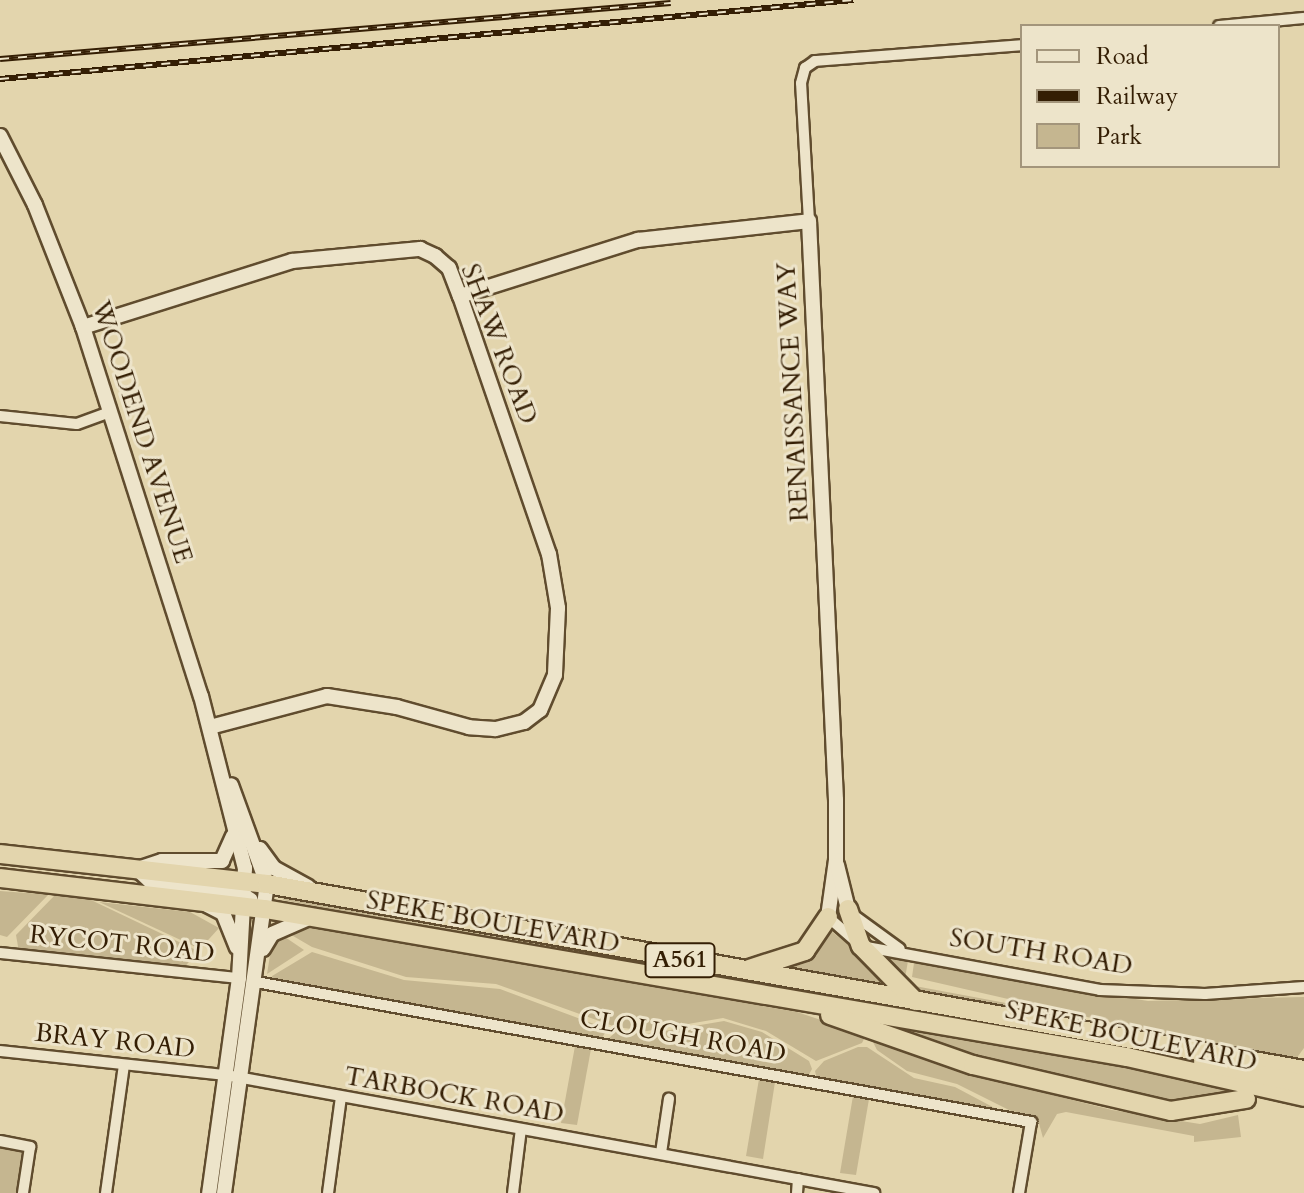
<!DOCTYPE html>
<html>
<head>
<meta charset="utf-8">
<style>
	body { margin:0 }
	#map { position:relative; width:1304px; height:1193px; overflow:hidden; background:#e3d5ad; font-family:Cardo,serif }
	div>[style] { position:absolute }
	.green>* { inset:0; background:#c5b690 }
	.roads { filter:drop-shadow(2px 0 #604c2e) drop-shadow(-2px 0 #604c2e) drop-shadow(0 2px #604c2e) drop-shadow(0 -2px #604c2e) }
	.street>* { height:10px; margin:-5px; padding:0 5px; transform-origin:5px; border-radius:5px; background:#ede4ca }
	.secondary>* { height:14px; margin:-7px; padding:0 7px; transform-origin:7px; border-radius:7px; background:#ede4ca }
	.highway>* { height:18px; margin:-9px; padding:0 9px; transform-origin:9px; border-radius:9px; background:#e3d5ad }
	.rail>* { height:6px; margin-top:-3px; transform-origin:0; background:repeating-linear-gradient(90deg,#ede4ca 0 9px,#341e04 0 18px); box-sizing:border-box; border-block:2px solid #341e04 }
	span { translate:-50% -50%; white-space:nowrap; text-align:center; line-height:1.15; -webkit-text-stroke:6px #ede4ca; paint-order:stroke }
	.shield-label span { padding:2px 6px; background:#ede4ca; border:2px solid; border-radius:6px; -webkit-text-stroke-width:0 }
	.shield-label { font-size:24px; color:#341e04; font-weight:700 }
	.street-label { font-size:26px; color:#341e04 }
	.legend { position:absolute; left:1020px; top:24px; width:260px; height:144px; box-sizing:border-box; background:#ede4ca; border:2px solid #a3957b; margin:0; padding:10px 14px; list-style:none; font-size:24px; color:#341e04 }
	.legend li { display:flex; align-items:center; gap:16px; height:40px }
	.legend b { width:40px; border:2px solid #a3957b }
</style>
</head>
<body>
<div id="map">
	<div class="green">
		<div style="clip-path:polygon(0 891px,27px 893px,49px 894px,7px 937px,0 935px)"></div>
		<div style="clip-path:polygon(56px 894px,91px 900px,198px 951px,183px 969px,19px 952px,16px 935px)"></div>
		<div style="clip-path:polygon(282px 896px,1143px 1050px,1203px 1070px,283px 900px)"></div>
		<div style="clip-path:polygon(99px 902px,190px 912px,219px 928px,200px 949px)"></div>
		<div style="clip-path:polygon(307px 927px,797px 1012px,866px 1035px,862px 1043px,816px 1061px,766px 1031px,723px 1018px,647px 1031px,616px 1027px,496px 984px,406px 977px,312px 947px,288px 933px)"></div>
		<div style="clip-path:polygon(827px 928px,854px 949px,891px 988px,781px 969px)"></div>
		<div style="clip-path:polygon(282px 935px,304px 950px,267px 974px,272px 943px)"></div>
		<div style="clip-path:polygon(312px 952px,404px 980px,500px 989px,602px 1027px,605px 1033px,600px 1041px,272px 981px,272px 976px)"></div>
		<div style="clip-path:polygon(867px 954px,908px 961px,904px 984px,1055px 1012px,1081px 1023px,926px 996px,897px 983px)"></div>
		<div style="clip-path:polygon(914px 963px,1148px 1001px,1304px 997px,1304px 1048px,1296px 1059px,1157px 1033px,912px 977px)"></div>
		<div style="clip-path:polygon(839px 1012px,1122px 1064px,1244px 1094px,1171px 1104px,1019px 1073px)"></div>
		<div style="clip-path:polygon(724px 1021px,762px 1032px,809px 1061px,812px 1069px,807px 1078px,608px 1039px,618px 1030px,647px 1034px)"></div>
		<div style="clip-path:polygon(872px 1040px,978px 1076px,1112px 1110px,1200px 1124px,1238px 1115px,1241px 1137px,1194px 1142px,1194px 1136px,1066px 1112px,1057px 1114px,1043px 1138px,1037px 1116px,1011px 1111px,957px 1084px,907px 1071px,877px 1050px)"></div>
		<div style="clip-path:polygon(575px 1046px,591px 1049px,577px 1125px,561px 1123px)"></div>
		<div style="clip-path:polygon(858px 1047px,867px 1047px,914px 1078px,955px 1087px,1004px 1113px,817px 1080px,815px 1071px,824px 1061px)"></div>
		<div style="clip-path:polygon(759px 1079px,775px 1082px,763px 1159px,746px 1156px)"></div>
		<div style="clip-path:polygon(853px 1096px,869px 1099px,856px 1175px,840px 1173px)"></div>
		<div style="clip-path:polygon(0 1145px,26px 1153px,19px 1193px,0 1193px)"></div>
	</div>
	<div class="roads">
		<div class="street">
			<div style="left:1219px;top:26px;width:85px;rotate:-5.4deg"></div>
			<div style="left:809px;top:221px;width:138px;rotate:-93.3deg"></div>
			<div style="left:801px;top:83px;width:16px;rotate:-75deg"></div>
			<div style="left:805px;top:68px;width:12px;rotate:-35deg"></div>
			<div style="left:815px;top:61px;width:208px;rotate:-4.4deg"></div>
			<div style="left:0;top:416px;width:77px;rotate:5.9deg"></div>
			<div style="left:77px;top:424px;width:35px;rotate:-20deg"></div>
			<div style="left:828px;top:917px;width:44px;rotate:41.3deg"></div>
			<div style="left:861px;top:946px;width:243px;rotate:10.4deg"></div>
			<div style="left:1100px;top:990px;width:105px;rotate:2.2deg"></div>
			<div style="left:1205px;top:994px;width:99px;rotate:-4deg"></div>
			<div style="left:856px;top:917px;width:54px;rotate:36deg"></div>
			<div style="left:0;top:953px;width:240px;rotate:6deg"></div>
			<div style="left:256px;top:982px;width:788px;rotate:10.24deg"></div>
			<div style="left:1031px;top:1122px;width:72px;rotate:99.6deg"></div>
			<div style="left:0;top:1051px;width:227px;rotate:6.1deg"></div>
			<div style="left:226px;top:1075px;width:659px;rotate:10.32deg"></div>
			<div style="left:0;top:1141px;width:31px;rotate:11deg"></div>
			<div style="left:30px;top:1147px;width:47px;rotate:98.7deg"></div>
			<div style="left:661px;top:1153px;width:55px;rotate:-81.6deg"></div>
			<div style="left:106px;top:1193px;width:129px;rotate:-82deg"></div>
			<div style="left:328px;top:1193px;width:97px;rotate:-82.3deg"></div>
			<div style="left:513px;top:1193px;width:64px;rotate:-82.9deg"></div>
			<div style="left:797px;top:1193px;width:14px;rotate:-86deg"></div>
		</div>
		<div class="secondary">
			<div style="left:0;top:136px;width:77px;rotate:63.1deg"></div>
			<div style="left:35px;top:205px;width:131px;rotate:68.5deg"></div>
			<div style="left:83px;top:327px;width:387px;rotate:72.3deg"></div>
			<div style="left:201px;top:696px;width:178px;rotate:75.7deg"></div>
			<div style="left:245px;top:868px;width:110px;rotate:93.1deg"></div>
			<div style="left:239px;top:978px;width:217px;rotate:97.9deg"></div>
			<div style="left:460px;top:296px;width:187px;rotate:-17.5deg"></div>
			<div style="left:638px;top:240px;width:172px;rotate:-6.3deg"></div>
			<div style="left:809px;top:221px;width:580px;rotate:87.33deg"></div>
			<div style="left:836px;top:800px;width:60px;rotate:90deg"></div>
			<div style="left:836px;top:860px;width:58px;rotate:98deg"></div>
			<div style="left:83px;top:327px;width:219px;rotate:-17.5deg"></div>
			<div style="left:292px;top:261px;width:129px;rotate:-5.4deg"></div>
			<div style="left:420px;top:249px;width:17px;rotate:25deg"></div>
			<div style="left:435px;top:256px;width:18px;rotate:41deg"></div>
			<div style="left:449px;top:268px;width:30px;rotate:69deg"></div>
			<div style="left:460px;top:296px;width:273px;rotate:71deg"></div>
			<div style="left:549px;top:554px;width:55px;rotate:80.5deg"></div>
			<div style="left:558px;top:608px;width:67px;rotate:92.6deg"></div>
			<div style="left:555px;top:675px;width:38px;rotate:113deg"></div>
			<div style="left:540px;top:710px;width:20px;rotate:143deg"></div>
			<div style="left:524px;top:722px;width:30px;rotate:166deg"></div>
			<div style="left:495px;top:729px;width:26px;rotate:-176deg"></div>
			<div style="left:469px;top:727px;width:75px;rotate:-164.5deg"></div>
			<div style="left:397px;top:707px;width:71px;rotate:-171.1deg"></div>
			<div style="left:327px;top:696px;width:121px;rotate:165.2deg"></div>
			<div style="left:233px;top:836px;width:27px;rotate:114deg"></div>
			<div style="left:222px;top:861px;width:60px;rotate:180deg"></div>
			<div style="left:162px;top:861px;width:26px;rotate:162deg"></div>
			<div style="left:137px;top:869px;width:21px;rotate:43deg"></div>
			<div style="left:152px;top:883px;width:84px;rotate:5.4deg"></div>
			<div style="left:236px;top:891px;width:17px;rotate:31deg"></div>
			<div style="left:260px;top:849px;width:24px;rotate:54deg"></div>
			<div style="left:274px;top:868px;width:39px;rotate:29deg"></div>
			<div style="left:837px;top:865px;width:45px;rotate:76deg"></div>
			<div style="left:207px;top:905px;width:18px;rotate:27deg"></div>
			<div style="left:223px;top:913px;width:37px;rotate:68deg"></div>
			<div style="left:263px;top:949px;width:17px;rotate:-59deg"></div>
			<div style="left:272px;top:934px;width:40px;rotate:-23.4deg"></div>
			<div style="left:224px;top:1193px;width:312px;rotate:-82.1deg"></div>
			<div style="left:267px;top:884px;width:105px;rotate:-110deg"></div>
		</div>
		<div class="highway">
			<div style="left:0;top:854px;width:269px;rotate:6.4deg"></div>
			<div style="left:267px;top:884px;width:1054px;rotate:10.17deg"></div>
			<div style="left:0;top:878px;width:267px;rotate:6.7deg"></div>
			<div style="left:265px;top:909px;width:875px;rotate:9.74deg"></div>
			<div style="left:1127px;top:1057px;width:181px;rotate:12.7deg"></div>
			<div style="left:848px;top:909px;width:39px;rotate:71deg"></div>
			<div style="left:861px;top:946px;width:77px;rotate:45.5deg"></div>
			<div style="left:749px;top:969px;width:59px;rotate:-17.8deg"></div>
			<div style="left:805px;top:951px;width:41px;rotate:-55.9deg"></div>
			<div style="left:830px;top:1015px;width:151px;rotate:19.3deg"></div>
			<div style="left:973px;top:1065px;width:203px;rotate:13.1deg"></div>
			<div style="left:1171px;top:1111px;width:76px;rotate:-9.1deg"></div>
			<div style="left:1203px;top:1062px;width:103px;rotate:12.3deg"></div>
		</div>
	</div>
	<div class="rail">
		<div style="left:0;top:59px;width:673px;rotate:-4.77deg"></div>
		<div style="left:0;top:79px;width:857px;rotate:-5.29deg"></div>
	</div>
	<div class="shield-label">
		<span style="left:680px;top:960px">A561</span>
	</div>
	<div class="street-label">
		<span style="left:499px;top:344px;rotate:69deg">SHAW ROAD</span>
		<span style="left:793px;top:392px;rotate:-93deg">RENAISSANCE WAY</span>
		<span style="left:142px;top:432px;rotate:72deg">WOODEND AVENUE</span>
		<span style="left:493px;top:922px;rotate:10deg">SPEKE BOULEVARD</span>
		<span style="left:122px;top:944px;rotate:6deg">RYCOT ROAD</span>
		<span style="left:1041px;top:952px;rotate:9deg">SOUTH ROAD</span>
		<span style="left:683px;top:1036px;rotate:10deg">CLOUGH ROAD</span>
		<span style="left:1131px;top:1036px;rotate:12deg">SPEKE BOULEVARD</span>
		<span style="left:115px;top:1041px;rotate:6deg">BRAY ROAD</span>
		<span style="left:454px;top:1095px;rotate:10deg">TARBOCK ROAD</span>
	</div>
	<ul class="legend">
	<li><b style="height:10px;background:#ede4ca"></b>Road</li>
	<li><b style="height:10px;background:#341e04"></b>Railway</li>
	<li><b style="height:22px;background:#c5b690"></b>Park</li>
	</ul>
</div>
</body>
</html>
